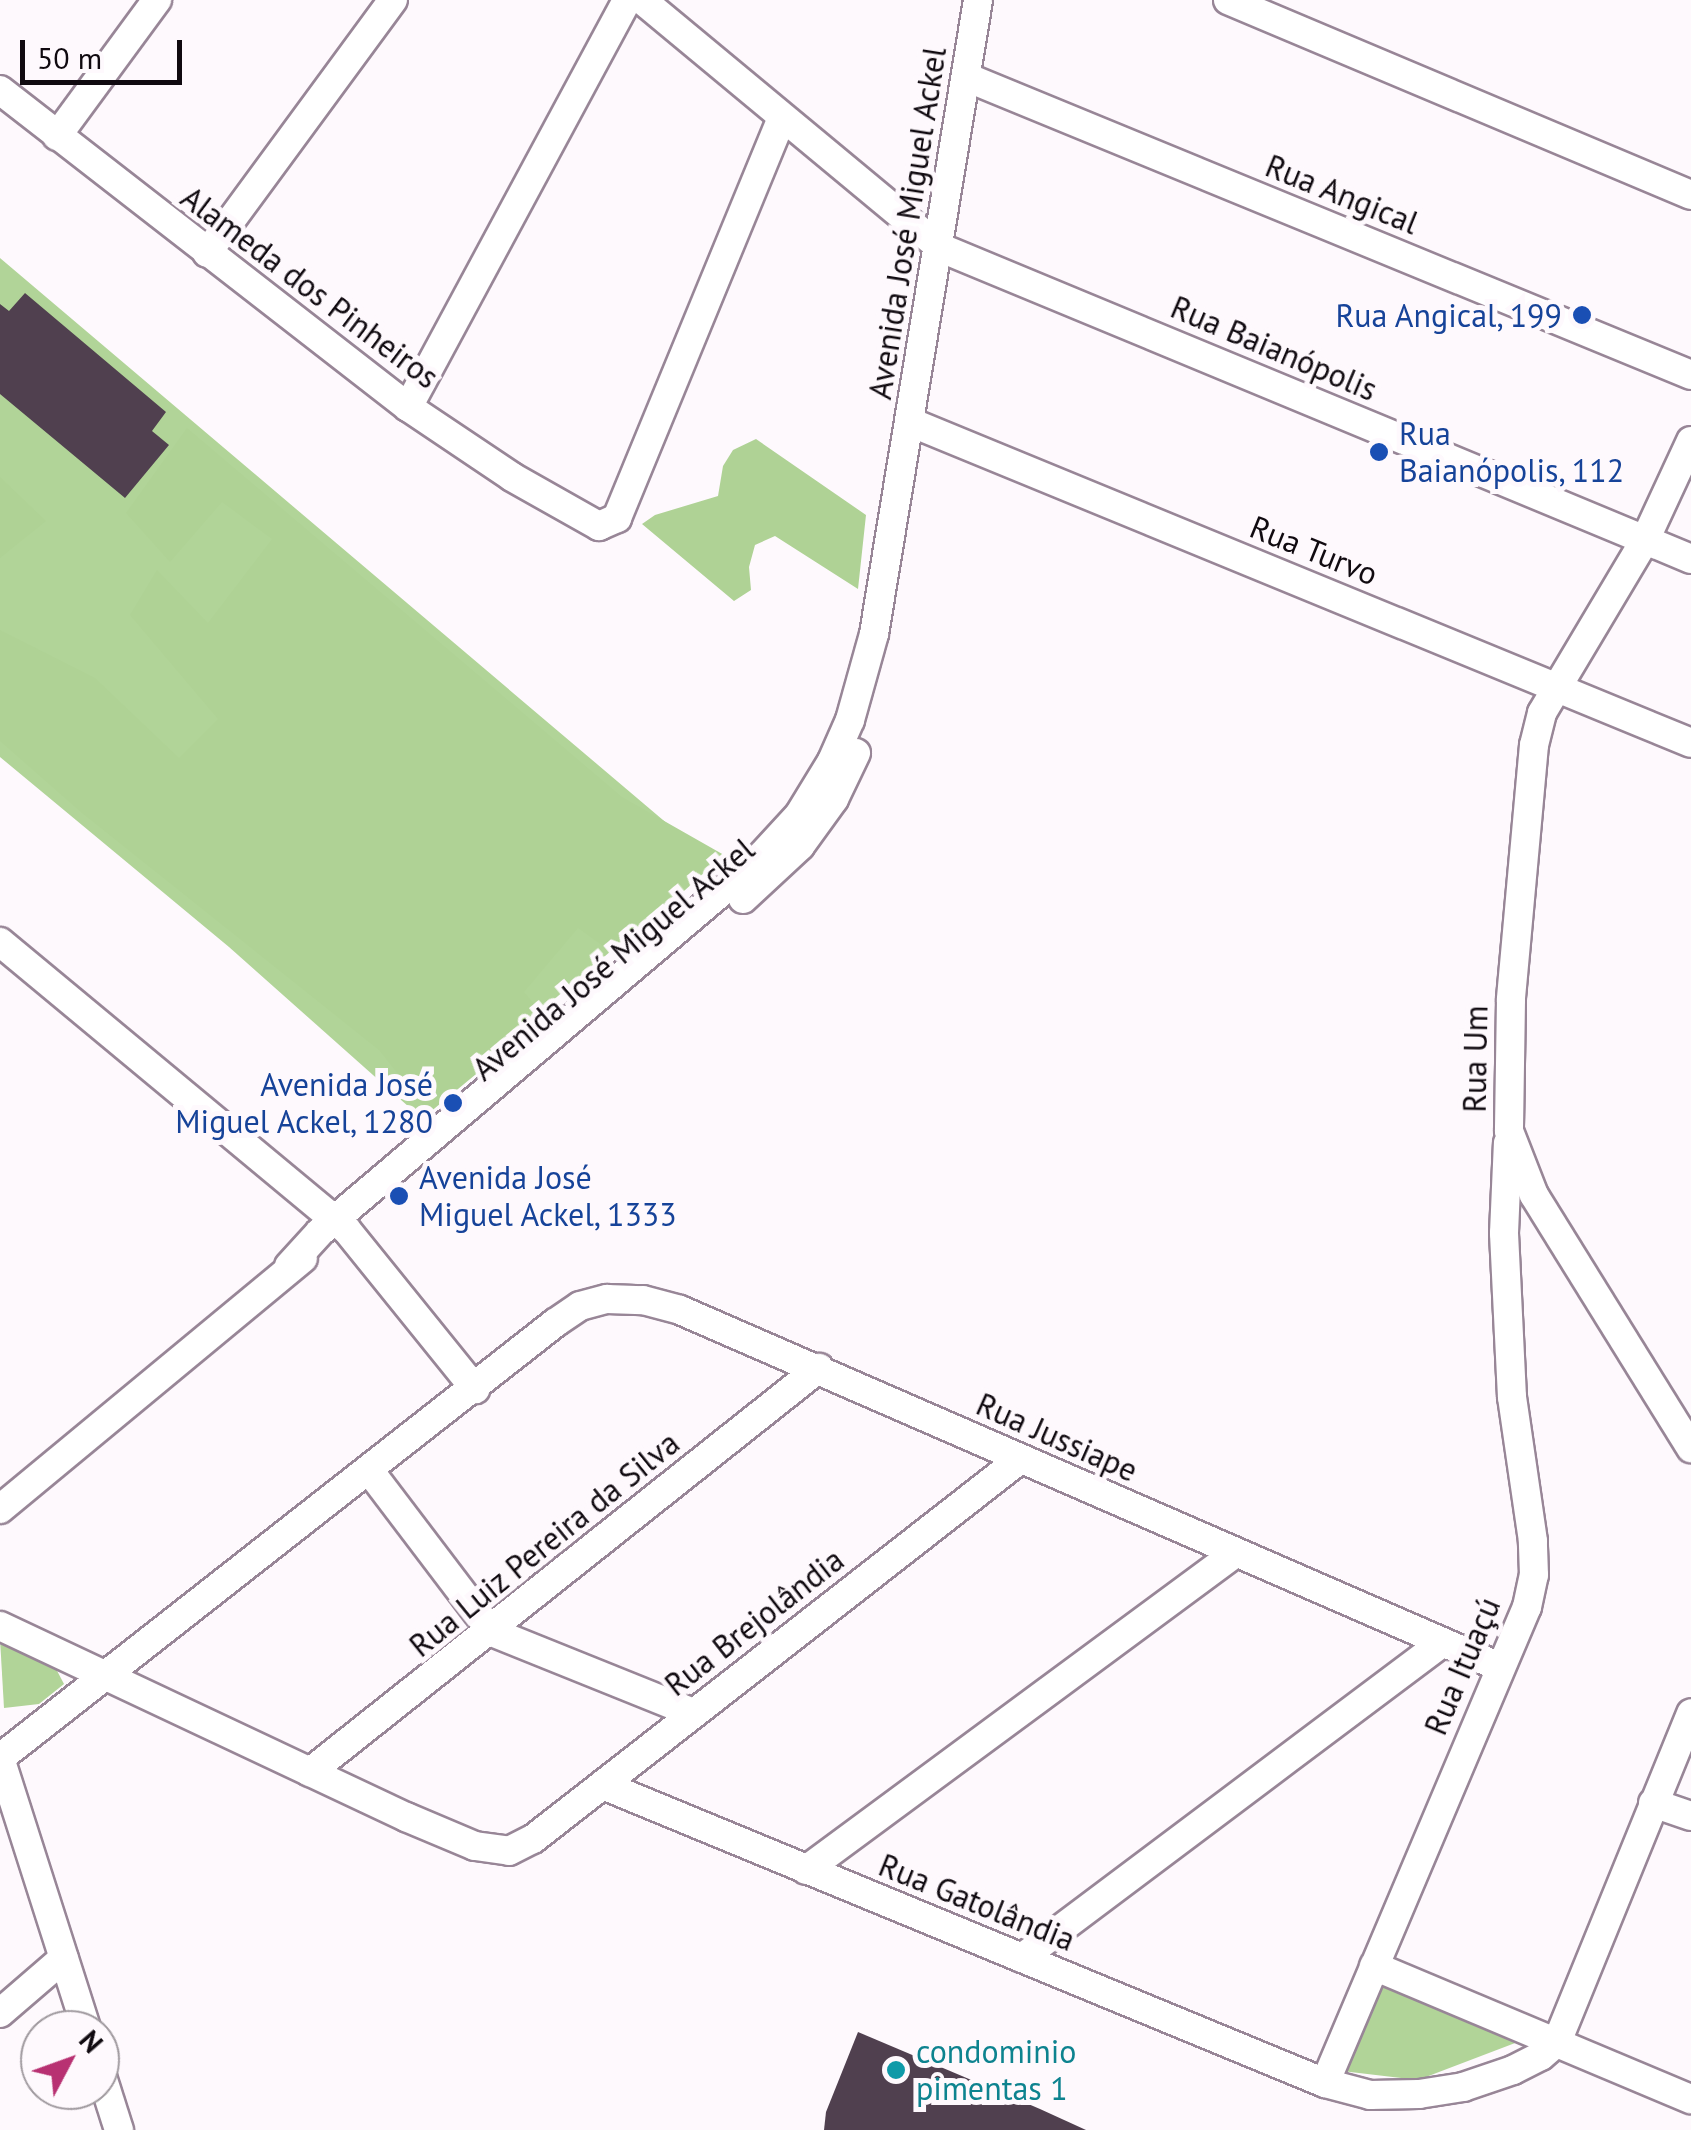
<!DOCTYPE html>
<html>
<head>
<meta charset="utf-8">
<style>
	body { margin:0 }
	#map { position:relative; width:1691px; height:2130px; overflow:hidden; background:#fef9fd; font-family:"PT Sans",sans-serif }
	div>[style] { position:absolute }
	.green>* { inset:0; background:#b1d498 }
	.forest>* { inset:0; background:#afd295 }
	.building>* { inset:0; background:#50404f }
	.roads { filter:drop-shadow(2px 0 #988697) drop-shadow(-2px 0 #988697) drop-shadow(0 2px #988697) drop-shadow(0 -2px #988697) }
	.minor>* { height:28px; margin:-14px; padding:0 14px; transform-origin:14px; border-radius:14px; background:#fff }
	.dots>* { width:28px; height:28px; translate:-50% -50%; box-sizing:border-box; border:5px solid #fef9fd; border-radius:50% }
	span { translate:-50% -50%; white-space:nowrap; text-align:center; line-height:1.15; -webkit-text-stroke:10px #fef9fd; paint-order:stroke }
	.street-label { font-size:32px; color:#100a10 }
	.transit-label { font-size:32px; color:#164399 }
	.right { translate:-100% -50%; text-align:right }
	.left { translate:0 -50%; text-align:left }
	.culture-label { font-size:32px; color:#0d838f }
	.north { position:absolute; left:20px; top:2010px; width:100px; height:100px; box-sizing:border-box; background:#fef9fd; border:2px solid #9f999e; border-radius:50%; rotate:49deg; font-size:28px; font-weight:700; line-height:40px; text-align:center; color:#100a10 }
	.north::after { content:''; display:block; margin:auto; width:35px; height:45px; background:#b83172; clip-path:polygon(50% 0,100% 100%,50% 72%,0 100%) }
	.scale { position:absolute; left:20px; top:40px; width:162px; height:45px; box-sizing:border-box; border:5px solid #100a10; border-top:0; padding-left:12px; font-size:30px; line-height:35px; white-space:nowrap; color:#100a10; -webkit-text-stroke:8px #fef9fd; paint-order:stroke }
</style>
</head>
<body>
<div id="map">
	<div class="green">
		<div style="clip-path:polygon(0 258px,696px 848px,711px 866px,418px 1115px,229px 947px,0 757px)"></div>
		<div style="clip-path:polygon(0 1639px,54px 1665px,64px 1684px,39px 1704px,4px 1708px)"></div>
		<div style="clip-path:polygon(1381px 1985px,1523px 2040px,1418px 2080px,1342px 2071px)"></div>
	</div>
	<div class="forest">
		<div style="clip-path:polygon(187px 428px,622px 797px,724px 855px,614px 954px,578px 928px,524px 992px,545px 1017px,429px 1113px,379px 1050px,82px 813px,0 741px,0 630px,95px 678px,179px 758px,218px 719px,130px 615px,157px 570px,208px 623px,272px 539px,222px 502px,170px 562px,126px 513px)"></div>
		<div style="clip-path:polygon(756px 439px,866px 515px,858px 589px,775px 536px,755px 545px,749px 567px,751px 590px,734px 601px,642px 524px,655px 515px,718px 496px,723px 466px,733px 450px)"></div>
		<div style="clip-path:polygon(0 477px,46px 521px,0 558px)"></div>
	</div>
	<div class="building">
		<div style="clip-path:polygon(25px 293px,166px 412px,152px 431px,169px 445px,125px 498px,0 394px,0 304px,9px 311px)"></div>
		<div style="clip-path:polygon(858px 2032px,1040px 2109px,1086px 2130px,824px 2130px,826px 2112px)"></div>
	</div>
	<div class="roads">
		<div class="minor">
			<div style="left:642px;top:0;width:388px;rotate:39.7deg"></div>
			<div style="left:941px;top:248px;width:812px;rotate:22.52deg"></div>
			<div style="left:1228px;top:0;width:502px;rotate:22.84deg"></div>
			<div style="left:966px;top:77px;width:784px;rotate:22.34deg"></div>
			<div style="left:0;top:90px;width:517px;rotate:37.85deg"></div>
			<div style="left:408px;top:407px;width:125px;rotate:33.9deg"></div>
			<div style="left:512px;top:477px;width:100px;rotate:29.4deg"></div>
			<div style="left:599px;top:526px;width:20px;rotate:-24deg"></div>
			<div style="left:617px;top:518px;width:430px;rotate:-67.6deg"></div>
			<div style="left:57px;top:136px;width:169px;rotate:-53.7deg"></div>
			<div style="left:207px;top:253px;width:314px;rotate:-53.7deg"></div>
			<div style="left:408px;top:407px;width:462px;rotate:-61.7deg"></div>
			<div style="left:910px;top:422px;width:844px;rotate:22.34deg"></div>
			<div style="left:1691px;top:441px;width:109px;rotate:114.9deg"></div>
			<div style="left:1645px;top:540px;width:201px;rotate:120.8deg"></div>
			<div style="left:1542px;top:713px;width:33px;rotate:104deg"></div>
			<div style="left:1534px;top:745px;width:256px;rotate:95.2deg"></div>
			<div style="left:1511px;top:1000px;width:131px;rotate:90.9deg"></div>
			<div style="left:1509px;top:1131px;width:69px;rotate:68.7deg"></div>
			<div style="left:1534px;top:1195px;width:298px;rotate:58.2deg"></div>
			<div style="left:743px;top:899px;width:78px;rotate:-42.9deg"></div>
			<div style="left:800px;top:846px;width:58px;rotate:-54.1deg"></div>
			<div style="left:834px;top:799px;width:51px;rotate:-64.4deg"></div>
			<div style="left:0;top:942px;width:450px;rotate:39.7deg"></div>
			<div style="left:346px;top:1229px;width:206px;rotate:51.1deg"></div>
			<div style="left:289px;top:1266px;width:46px;rotate:-47.6deg"></div>
			<div style="left:320px;top:1232px;width:568px;rotate:-40.28deg"></div>
			<div style="left:753px;top:865px;width:68px;rotate:-47.4deg"></div>
			<div style="left:799px;top:815px;width:63px;rotate:-58.6deg"></div>
			<div style="left:832px;top:761px;width:45px;rotate:-66.3deg"></div>
			<div style="left:850px;top:720px;width:89px;rotate:-74.4deg"></div>
			<div style="left:874px;top:634px;width:642px;rotate:-80.68deg"></div>
			<div style="left:369px;top:1470px;width:203px;rotate:52.8deg"></div>
			<div style="left:492px;top:1632px;width:217px;rotate:21.9deg"></div>
			<div style="left:0;top:1509px;width:393px;rotate:-39.6deg"></div>
			<div style="left:0;top:1626px;width:449px;rotate:25.2deg"></div>
			<div style="left:406px;top:1817px;width:75px;rotate:22.8deg"></div>
			<div style="left:475px;top:1846px;width:34px;rotate:8deg"></div>
			<div style="left:509px;top:1851px;width:27px;rotate:-27deg"></div>
			<div style="left:533px;top:1839px;width:616px;rotate:-37.95deg"></div>
			<div style="left:0;top:1758px;width:705px;rotate:-38.09deg"></div>
			<div style="left:555px;top:1323px;width:30px;rotate:-34deg"></div>
			<div style="left:580px;top:1306px;width:28px;rotate:-15deg"></div>
			<div style="left:607px;top:1299px;width:36px;rotate:2deg"></div>
			<div style="left:643px;top:1300px;width:38px;rotate:15deg"></div>
			<div style="left:680px;top:1310px;width:894px;rotate:23.53deg"></div>
			<div style="left:0;top:1758px;width:286px;rotate:72.3deg"></div>
			<div style="left:310px;top:1772px;width:650px;rotate:-38.44deg"></div>
			<div style="left:603px;top:1785px;width:781px;rotate:22.43deg"></div>
			<div style="left:1325px;top:2083px;width:47px;rotate:14.9deg"></div>
			<div style="left:1370px;top:2095px;width:49px;rotate:-1.2deg"></div>
			<div style="left:1419px;top:2094px;width:45px;rotate:-9deg"></div>
			<div style="left:1463px;top:2087px;width:53px;rotate:-18.8deg"></div>
			<div style="left:1513px;top:2070px;width:31px;rotate:-27deg"></div>
			<div style="left:1541px;top:2056px;width:21px;rotate:-41deg"></div>
			<div style="left:1557px;top:2042px;width:355px;rotate:-67.8deg"></div>
			<div style="left:1653px;top:1803px;width:40px;rotate:18.9deg"></div>
			<div style="left:806px;top:1870px;width:532px;rotate:-36.44deg"></div>
			<div style="left:1022px;top:1958px;width:526px;rotate:-36.89deg"></div>
			<div style="left:1374px;top:1966px;width:344px;rotate:22.8deg"></div>
			<div style="left:0;top:2013px;width:84px;rotate:-40.7deg"></div>
			<div style="left:100px;top:2070px;width:63px;rotate:72.4deg"></div>
			<div style="left:1325px;top:2083px;width:517px;rotate:-67.01deg"></div>
			<div style="left:1527px;top:1607px;width:33px;rotate:-78deg"></div>
			<div style="left:1534px;top:1575px;width:34px;rotate:-92deg"></div>
			<div style="left:1533px;top:1541px;width:146px;rotate:-98.3deg"></div>
			<div style="left:1512px;top:1397px;width:164px;rotate:-92.8deg"></div>
			<div style="left:1504px;top:1233px;width:90px;rotate:-87.5deg"></div>
		</div>
	</div>
	<div class="dots">
		<div style="left:1582px;top:315px;background:#1a4fb4"></div>
		<div style="left:1379px;top:452px;background:#1a4fb4"></div>
		<div style="left:453px;top:1103px;background:#1a4fb4"></div>
		<div style="left:399px;top:1196px;background:#1a4fb4"></div>
		<div style="left:896px;top:2070px;background:#0f9aa8"></div>
	</div>
	<div class="street-label">
		<span style="left:1342px;top:194px;rotate:22deg">Rua Angical</span>
		<span style="left:907px;top:223px;rotate:-81deg">Avenida José Miguel Ackel</span>
		<span style="left:310px;top:287px;rotate:37deg">Alameda dos Pinheiros</span>
		<span style="left:1274px;top:348px;rotate:23deg">Rua Baianópolis</span>
		<span style="left:1314px;top:550px;rotate:22deg">Rua Turvo</span>
		<span style="left:613px;top:959px;rotate:-40deg">Avenida José Miguel Ackel</span>
		<span style="left:1475px;top:1059px;rotate:-89deg">Rua Um</span>
		<span style="left:1057px;top:1437px;rotate:24deg">Rua Jussiape</span>
		<span style="left:544px;top:1544px;rotate:-39deg">Rua Luiz Pereira da Silva</span>
		<span style="left:754px;top:1622px;rotate:-38deg">Rua Brejolândia</span>
		<span style="left:1462px;top:1666px;rotate:-67deg">Rua Ituaçú</span>
		<span style="left:977px;top:1902px;rotate:22deg">Rua Gatolândia</span>
	</div>
	<div class="transit-label">
		<span class="right" style="left:1562px;top:315px">Rua Angical, 199</span>
		<span class="left" style="left:1399px;top:452px">Rua<br>Baianópolis, 112</span>
		<span class="right" style="left:433px;top:1103px">Avenida José<br>Miguel Ackel, 1280</span>
		<span class="left" style="left:419px;top:1196px">Avenida José<br>Miguel Ackel, 1333</span>
	</div>
	<div class="culture-label">
		<span class="left" style="left:916px;top:2070px">condominio<br>pimentas 1</span>
	</div>
	<div class="north">N</div>
	<div class="scale">50 m</div>
</div>
</body>
</html>
